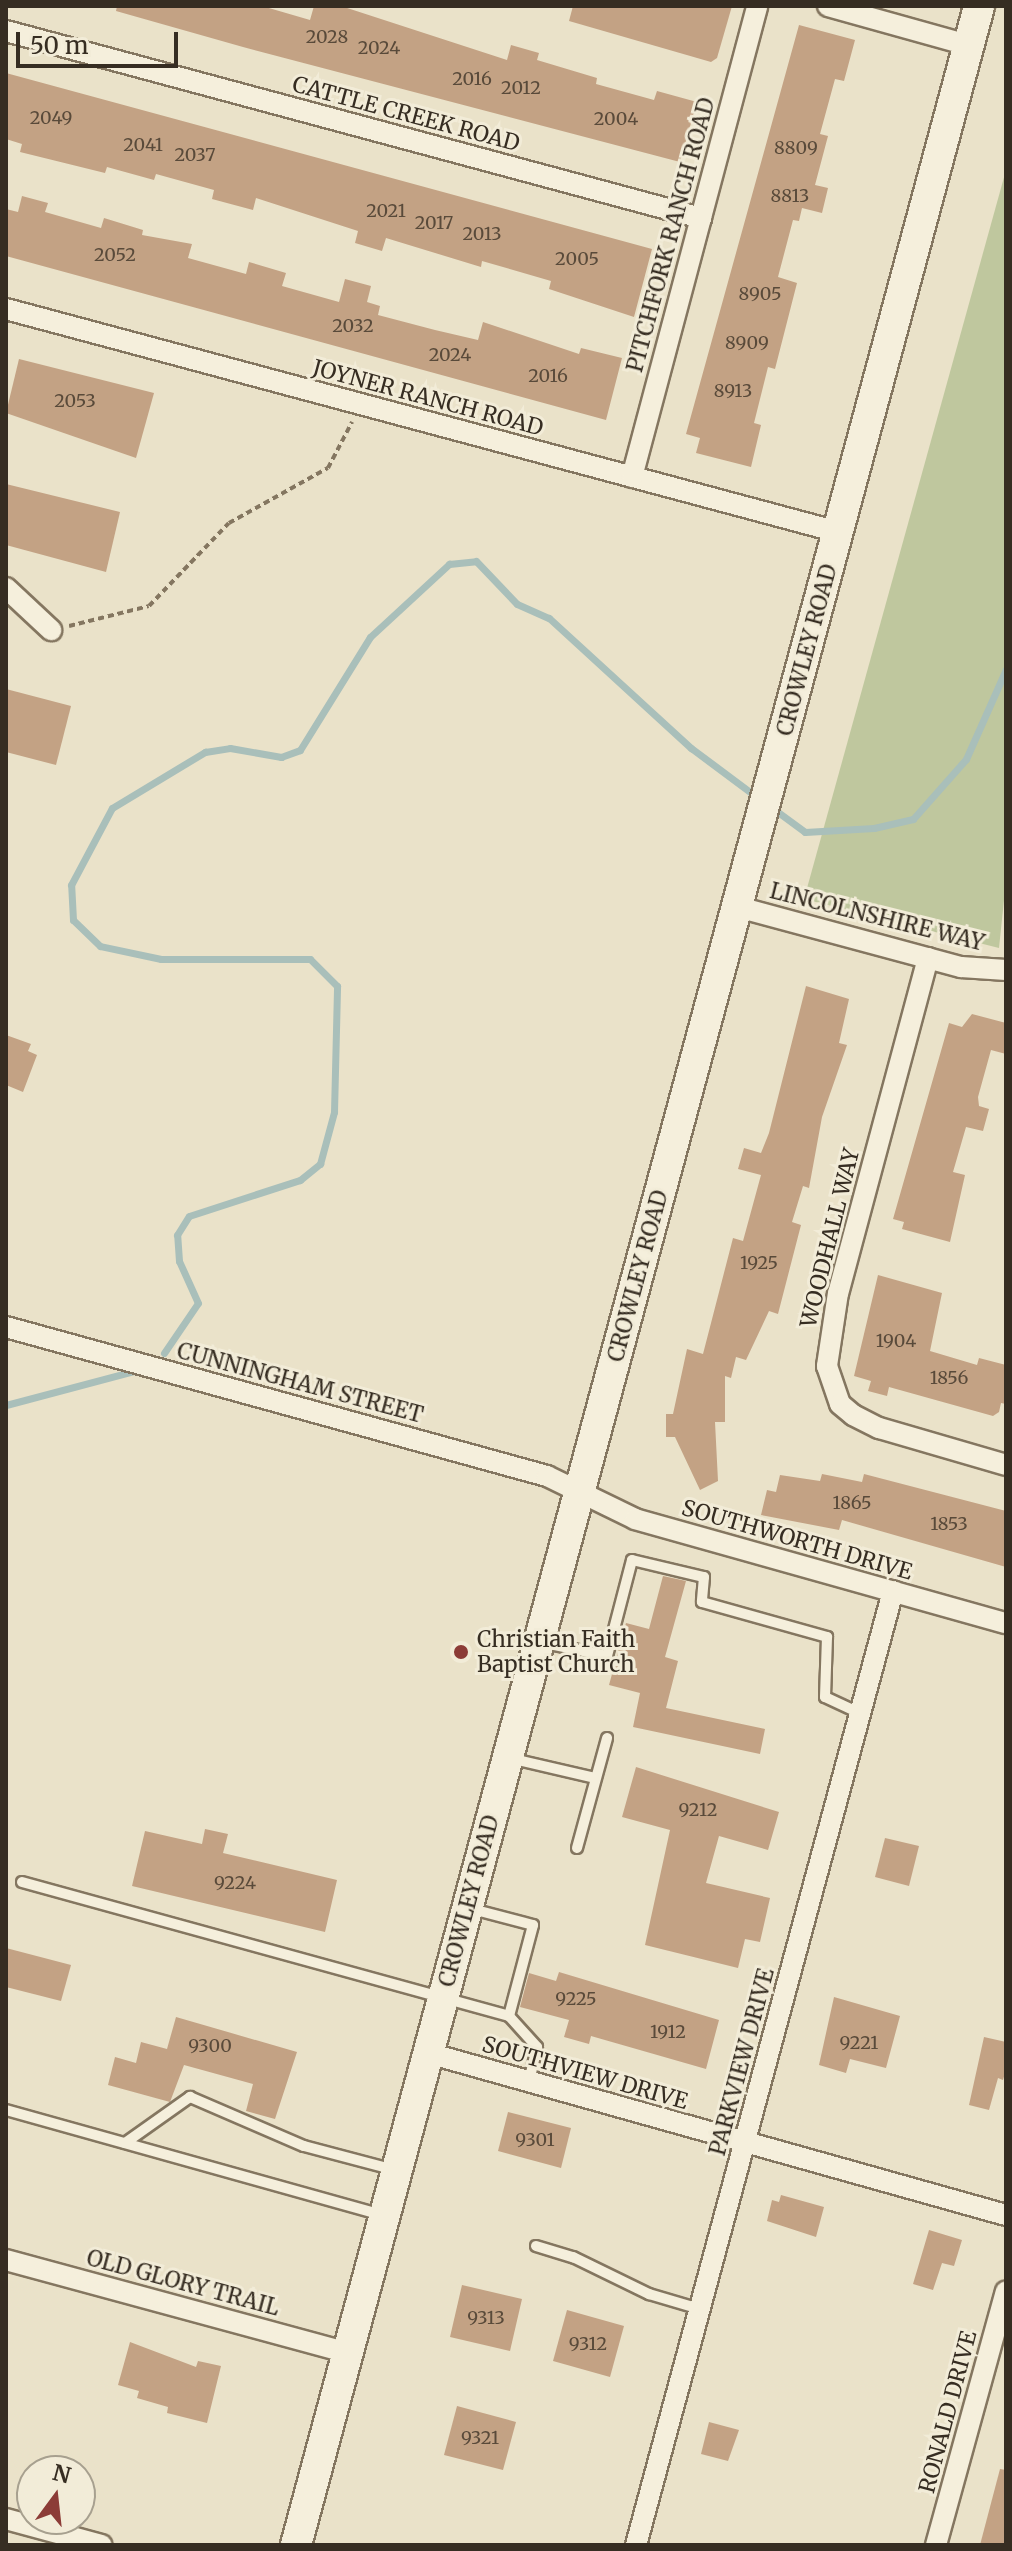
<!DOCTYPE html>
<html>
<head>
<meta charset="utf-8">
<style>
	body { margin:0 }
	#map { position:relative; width:1012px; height:2551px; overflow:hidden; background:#eae2c9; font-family:Merriweather,serif }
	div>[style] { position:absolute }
	.green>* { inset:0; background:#bfc79e }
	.stream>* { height:7px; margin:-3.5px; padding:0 3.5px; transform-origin:3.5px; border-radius:3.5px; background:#a9bfba }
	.building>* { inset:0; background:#c3a284 }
	.path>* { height:4px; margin-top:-2px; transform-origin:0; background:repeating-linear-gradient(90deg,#847660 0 6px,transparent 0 10px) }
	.roads { filter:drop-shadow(2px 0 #847660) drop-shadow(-2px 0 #847660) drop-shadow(0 2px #847660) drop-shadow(0 -2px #847660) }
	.lane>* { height:10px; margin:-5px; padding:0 5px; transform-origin:5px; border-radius:5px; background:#f5efdc }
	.street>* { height:20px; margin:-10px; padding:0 10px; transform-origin:10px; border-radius:10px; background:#f5efdc }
	.secondary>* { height:30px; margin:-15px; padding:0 15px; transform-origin:15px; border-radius:15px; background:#f5efdc }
	.dots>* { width:22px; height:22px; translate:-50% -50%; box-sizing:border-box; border:4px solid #f2ecd8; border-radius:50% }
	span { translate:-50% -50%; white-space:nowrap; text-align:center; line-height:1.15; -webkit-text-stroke:6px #f2ecd8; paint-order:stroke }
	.number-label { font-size:18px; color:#594a3a }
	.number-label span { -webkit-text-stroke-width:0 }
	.street-label { font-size:22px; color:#362d22 }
	.poi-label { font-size:22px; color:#362d22 }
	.left { translate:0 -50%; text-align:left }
	.frame { position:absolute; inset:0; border:8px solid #362d22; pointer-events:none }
	.north { position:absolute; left:16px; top:2455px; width:80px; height:80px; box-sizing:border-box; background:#f2ecd8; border:2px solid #a7a08f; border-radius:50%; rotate:15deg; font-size:22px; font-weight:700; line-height:32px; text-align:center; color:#362d22 }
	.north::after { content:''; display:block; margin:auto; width:28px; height:36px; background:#8c3c37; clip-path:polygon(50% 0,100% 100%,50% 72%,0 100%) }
	.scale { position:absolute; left:16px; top:32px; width:162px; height:36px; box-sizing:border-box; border:4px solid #362d22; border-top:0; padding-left:10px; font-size:24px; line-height:28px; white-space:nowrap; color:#362d22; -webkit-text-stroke:6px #f2ecd8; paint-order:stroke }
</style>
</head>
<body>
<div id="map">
	<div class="green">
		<div style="clip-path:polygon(1006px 170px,1006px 881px,999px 948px,804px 899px)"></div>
	</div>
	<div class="stream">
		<div style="left:771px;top:807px;width:42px;rotate:36.3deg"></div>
		<div style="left:805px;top:832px;width:69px;rotate:-3.3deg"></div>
		<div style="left:874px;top:828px;width:40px;rotate:-13deg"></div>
		<div style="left:913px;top:819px;width:80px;rotate:-48.5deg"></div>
		<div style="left:966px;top:759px;width:98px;rotate:-66deg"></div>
		<div style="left:164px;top:1353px;width:60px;rotate:-55.8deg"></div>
		<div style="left:198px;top:1303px;width:46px;rotate:-114.3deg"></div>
		<div style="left:179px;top:1261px;width:26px;rotate:-94deg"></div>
		<div style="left:177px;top:1235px;width:22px;rotate:-58deg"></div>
		<div style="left:189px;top:1216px;width:117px;rotate:-18deg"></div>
		<div style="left:300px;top:1180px;width:26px;rotate:-39deg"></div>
		<div style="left:320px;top:1164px;width:54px;rotate:-74.9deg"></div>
		<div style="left:334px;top:1112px;width:126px;rotate:-88.6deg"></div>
		<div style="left:337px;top:986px;width:38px;rotate:-135deg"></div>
		<div style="left:310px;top:959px;width:149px;rotate:180deg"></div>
		<div style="left:161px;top:959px;width:62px;rotate:-168deg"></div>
		<div style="left:100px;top:946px;width:37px;rotate:-136deg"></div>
		<div style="left:73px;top:920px;width:35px;rotate:-93deg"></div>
		<div style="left:71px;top:885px;width:87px;rotate:-62deg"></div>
		<div style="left:112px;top:808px;width:109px;rotate:-31.1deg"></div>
		<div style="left:205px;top:752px;width:25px;rotate:-9deg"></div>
		<div style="left:230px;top:748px;width:52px;rotate:10deg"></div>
		<div style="left:281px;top:757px;width:20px;rotate:-20deg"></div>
		<div style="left:300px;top:750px;width:133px;rotate:-58.2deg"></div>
		<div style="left:370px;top:637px;width:108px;rotate:-42.7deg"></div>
		<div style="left:449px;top:564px;width:27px;rotate:-6deg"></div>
		<div style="left:476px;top:561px;width:59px;rotate:46.4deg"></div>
		<div style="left:517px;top:604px;width:35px;rotate:24deg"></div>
		<div style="left:549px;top:618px;width:193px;rotate:42.5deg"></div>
		<div style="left:691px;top:748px;width:84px;rotate:36.7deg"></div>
		<div style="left:6px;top:1405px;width:132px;rotate:-14.9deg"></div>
	</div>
	<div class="building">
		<div style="clip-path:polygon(117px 6px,262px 6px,310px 20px,314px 6px,341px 6px,507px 60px,511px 45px,539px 53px,537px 60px,597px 78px,596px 84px,654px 100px,657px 91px,697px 102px,680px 162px,243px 47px,116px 11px)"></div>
		<div style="clip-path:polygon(573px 6px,732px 6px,717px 58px,711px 62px,569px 21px)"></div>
		<div style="clip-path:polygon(799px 25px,855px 40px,844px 81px,835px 79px,820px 134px,828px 136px,815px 185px,828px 188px,822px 213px,802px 208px,799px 221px,793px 220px,778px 277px,797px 283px,775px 369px,768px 367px,754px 423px,761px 425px,751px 467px,696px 453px,700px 438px,686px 434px)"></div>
		<div style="clip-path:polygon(6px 73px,652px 249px,634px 317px,549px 289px,551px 281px,482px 261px,481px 267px,386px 238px,382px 251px,355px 243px,358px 231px,256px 198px,253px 210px,212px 199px,214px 190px,156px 174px,154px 180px,107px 167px,105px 173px,20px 152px,22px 144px,6px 139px)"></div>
		<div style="clip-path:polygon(22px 196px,48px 203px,45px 212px,101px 228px,104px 218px,143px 230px,142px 235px,192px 244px,188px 258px,246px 274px,249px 262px,286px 273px,282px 286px,339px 302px,345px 279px,371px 286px,367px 302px,380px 306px,378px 315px,435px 330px,478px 340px,483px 322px,579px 354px,581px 348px,622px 358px,606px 420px,6px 256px,6px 209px,18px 212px)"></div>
		<div style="clip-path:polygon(19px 359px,154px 393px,136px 458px,6px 413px)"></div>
		<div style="clip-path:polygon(6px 484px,120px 512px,106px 572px,6px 545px)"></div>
		<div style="clip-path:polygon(6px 689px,71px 706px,56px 765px,6px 752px)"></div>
		<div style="clip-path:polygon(806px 986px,849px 999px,839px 1043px,847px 1045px,822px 1117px,809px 1188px,803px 1186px,792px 1222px,801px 1225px,778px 1314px,769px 1311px,746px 1360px,736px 1357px,731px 1378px,725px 1376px,725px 1422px,715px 1422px,718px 1481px,700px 1490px,675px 1437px,666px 1437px,666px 1414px,673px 1414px,687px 1349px,703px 1354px,733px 1238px,743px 1241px,761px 1175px,738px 1169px,744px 1148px,761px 1153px,769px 1133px)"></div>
		<div style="clip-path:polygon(972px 1014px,1006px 1023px,1006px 1054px,991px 1050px,978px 1097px,979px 1106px,989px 1109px,983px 1131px,966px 1127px,953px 1172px,965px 1175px,950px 1242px,902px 1229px,904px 1222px,893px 1219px,949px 1023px,962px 1027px)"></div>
		<div style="clip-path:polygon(6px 1035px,31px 1044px,28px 1051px,37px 1055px,23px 1092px,6px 1085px)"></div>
		<div style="clip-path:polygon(878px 1275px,942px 1293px,930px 1351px,977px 1365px,979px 1358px,1006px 1365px,1006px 1404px,1001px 1403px,999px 1412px,993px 1416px,889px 1387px,887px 1396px,868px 1391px,871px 1381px,854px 1376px)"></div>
		<div style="clip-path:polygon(822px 1474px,862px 1482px,864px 1474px,1006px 1511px,1006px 1567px,842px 1520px,839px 1530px,761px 1515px,767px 1490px,776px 1492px,780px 1475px,820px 1481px)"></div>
		<div style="clip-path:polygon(663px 1576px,686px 1581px,665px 1657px,678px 1661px,666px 1708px,765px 1729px,760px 1754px,633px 1727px,640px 1693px,609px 1685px,626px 1623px,649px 1629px)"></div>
		<div style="clip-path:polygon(636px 1767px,779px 1812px,768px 1850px,719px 1836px,706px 1883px,770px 1898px,760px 1942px,745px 1939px,738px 1968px,645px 1945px,670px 1830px,622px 1817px)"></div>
		<div style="clip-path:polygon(205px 1829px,228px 1834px,223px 1853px,337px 1880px,325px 1932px,132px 1886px,145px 1831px,202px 1844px)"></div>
		<div style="clip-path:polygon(885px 1838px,919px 1846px,909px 1886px,875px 1877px)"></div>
		<div style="clip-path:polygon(6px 1948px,71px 1965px,61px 2001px,6px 1987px)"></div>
		<div style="clip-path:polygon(559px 1972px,719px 2020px,706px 2069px,591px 2036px,589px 2044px,564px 2037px,569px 2020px,520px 2007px,529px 1973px,556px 1981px)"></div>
		<div style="clip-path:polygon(834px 1997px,900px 2016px,886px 2068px,850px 2059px,846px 2073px,819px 2065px)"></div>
		<div style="clip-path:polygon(176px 2017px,297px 2052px,275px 2119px,246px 2111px,253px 2084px,184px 2065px,170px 2102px,108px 2085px,115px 2057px,136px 2063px,141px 2042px,167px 2049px)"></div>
		<div style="clip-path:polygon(984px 2037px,1006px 2042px,1006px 2070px,1003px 2080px,998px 2078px,989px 2110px,969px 2105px)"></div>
		<div style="clip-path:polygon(508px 2112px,571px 2128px,561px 2168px,498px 2151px)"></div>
		<div style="clip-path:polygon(781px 2195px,824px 2207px,816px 2237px,767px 2221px,772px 2200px,779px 2202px)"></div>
		<div style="clip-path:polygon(929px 2230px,962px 2240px,954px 2266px,942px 2263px,933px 2290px,913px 2284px)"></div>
		<div style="clip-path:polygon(462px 2285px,522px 2299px,510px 2351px,450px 2337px)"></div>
		<div style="clip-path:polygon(567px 2310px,624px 2326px,610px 2377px,553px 2361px)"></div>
		<div style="clip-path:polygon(130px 2342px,196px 2367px,198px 2361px,221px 2366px,207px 2423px,167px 2413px,168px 2407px,137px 2398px,139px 2391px,118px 2385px)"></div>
		<div style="clip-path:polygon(457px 2406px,516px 2422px,503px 2470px,444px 2455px)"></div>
		<div style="clip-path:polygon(709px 2422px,739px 2430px,728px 2461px,701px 2454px)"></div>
		<div style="clip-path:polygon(1000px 2469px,1006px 2470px,1006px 2545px,980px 2545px)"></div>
	</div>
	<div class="path">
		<div style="left:69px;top:626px;width:82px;rotate:-14deg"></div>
		<div style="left:149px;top:606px;width:115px;rotate:-46.1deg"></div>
		<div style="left:229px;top:523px;width:113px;rotate:-29.1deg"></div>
		<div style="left:328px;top:468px;width:52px;rotate:-62.4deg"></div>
	</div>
	<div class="roads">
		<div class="lane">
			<div style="left:540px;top:1642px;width:68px;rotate:11.8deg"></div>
			<div style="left:607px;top:1656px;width:99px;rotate:-75.4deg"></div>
			<div style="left:632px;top:1560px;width:74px;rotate:13.3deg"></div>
			<div style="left:704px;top:1577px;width:25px;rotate:95deg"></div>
			<div style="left:702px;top:1602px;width:130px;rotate:15.6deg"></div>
			<div style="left:827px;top:1637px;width:60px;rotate:91.9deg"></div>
			<div style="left:825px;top:1697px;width:38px;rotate:25deg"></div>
			<div style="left:509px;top:1758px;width:88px;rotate:13.1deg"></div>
			<div style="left:577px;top:1848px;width:114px;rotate:-74.7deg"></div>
			<div style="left:22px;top:1882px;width:505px;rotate:15.38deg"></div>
			<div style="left:509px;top:2016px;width:94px;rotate:-75.2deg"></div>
			<div style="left:533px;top:1925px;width:63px;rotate:-165.3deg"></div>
			<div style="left:509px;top:2016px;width:42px;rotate:47.9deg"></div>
			<div style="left:537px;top:2047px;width:36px;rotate:103deg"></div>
			<div style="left:6px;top:2110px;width:390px;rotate:15.6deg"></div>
			<div style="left:125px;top:2143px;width:80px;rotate:-35.3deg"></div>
			<div style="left:190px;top:2097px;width:124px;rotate:23.3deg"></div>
			<div style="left:304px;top:2146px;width:94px;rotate:14.8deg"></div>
			<div style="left:536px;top:2246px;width:39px;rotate:17deg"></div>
			<div style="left:573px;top:2257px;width:85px;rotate:26deg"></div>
			<div style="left:649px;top:2294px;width:53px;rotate:16.4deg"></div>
		</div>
		<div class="street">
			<div style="left:828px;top:6px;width:145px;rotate:15.6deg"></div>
			<div style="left:6px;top:31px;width:720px;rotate:15.06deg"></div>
			<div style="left:6px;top:309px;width:861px;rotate:15deg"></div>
			<div style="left:632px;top:477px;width:487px;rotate:-75.1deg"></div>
			<div style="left:6px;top:588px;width:62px;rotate:43deg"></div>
			<div style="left:738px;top:907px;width:231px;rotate:15.1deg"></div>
			<div style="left:961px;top:967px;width:45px;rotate:3.8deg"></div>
			<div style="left:928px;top:958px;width:347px;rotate:105deg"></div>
			<div style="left:838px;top:1293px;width:74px;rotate:98.6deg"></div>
			<div style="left:827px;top:1366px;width:40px;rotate:71.1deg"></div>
			<div style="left:840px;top:1404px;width:17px;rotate:40deg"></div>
			<div style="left:853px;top:1415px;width:29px;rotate:27deg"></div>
			<div style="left:879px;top:1428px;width:132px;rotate:16.2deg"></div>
			<div style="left:6px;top:1327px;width:561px;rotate:15.4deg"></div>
			<div style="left:547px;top:1476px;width:98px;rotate:26deg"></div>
			<div style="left:635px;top:1519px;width:385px;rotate:15.7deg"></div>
			<div style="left:428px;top:2053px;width:600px;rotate:15.66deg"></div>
			<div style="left:6px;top:2260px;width:354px;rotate:15.2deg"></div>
			<div style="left:6px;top:2519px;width:99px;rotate:15.2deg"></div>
			<div style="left:636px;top:2545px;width:988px;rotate:-74.92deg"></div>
			<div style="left:936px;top:2545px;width:263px;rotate:-74.6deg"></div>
		</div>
		<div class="secondary">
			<div style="left:296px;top:2545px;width:2629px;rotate:-74.94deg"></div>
		</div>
	</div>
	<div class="dots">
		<div style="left:461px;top:1652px;background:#8c3c37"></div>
	</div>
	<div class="number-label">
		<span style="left:327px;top:37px">2028</span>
		<span style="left:379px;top:48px">2024</span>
		<span style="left:472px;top:79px">2016</span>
		<span style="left:521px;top:88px">2012</span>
		<span style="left:51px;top:118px">2049</span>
		<span style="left:616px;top:119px">2004</span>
		<span style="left:143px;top:145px">2041</span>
		<span style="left:796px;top:148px">8809</span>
		<span style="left:195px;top:155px">2037</span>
		<span style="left:790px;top:196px">8813</span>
		<span style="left:386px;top:211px">2021</span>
		<span style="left:434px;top:223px">2017</span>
		<span style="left:482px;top:234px">2013</span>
		<span style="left:115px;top:255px">2052</span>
		<span style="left:577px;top:259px">2005</span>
		<span style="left:760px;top:294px">8905</span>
		<span style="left:353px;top:326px">2032</span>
		<span style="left:747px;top:343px">8909</span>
		<span style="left:450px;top:355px">2024</span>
		<span style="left:548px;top:376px">2016</span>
		<span style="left:733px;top:391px">8913</span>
		<span style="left:75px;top:401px">2053</span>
		<span style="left:759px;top:1263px">1925</span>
		<span style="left:896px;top:1341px">1904</span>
		<span style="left:949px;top:1378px">1856</span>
		<span style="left:852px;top:1503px">1865</span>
		<span style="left:949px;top:1524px">1853</span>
		<span style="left:698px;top:1810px">9212</span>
		<span style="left:235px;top:1883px">9224</span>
		<span style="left:576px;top:1999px">9225</span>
		<span style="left:668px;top:2032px">1912</span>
		<span style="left:859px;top:2043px">9221</span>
		<span style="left:210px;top:2046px">9300</span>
		<span style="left:535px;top:2140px">9301</span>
		<span style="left:486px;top:2318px">9313</span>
		<span style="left:588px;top:2344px">9312</span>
		<span style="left:480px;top:2438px">9321</span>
	</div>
	<div class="street-label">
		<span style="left:406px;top:114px;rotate:15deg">CATTLE CREEK ROAD</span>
		<span style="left:671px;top:235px;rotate:-75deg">PITCHFORK RANCH ROAD</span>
		<span style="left:428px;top:398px;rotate:15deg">JOYNER RANCH ROAD</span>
		<span style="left:807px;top:650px;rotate:-75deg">CROWLEY ROAD</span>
		<span style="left:877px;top:917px;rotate:14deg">LINCOLNSHIRE WAY</span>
		<span style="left:830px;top:1238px;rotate:-76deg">WOODHALL WAY</span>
		<span style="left:638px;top:1276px;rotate:-75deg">CROWLEY ROAD</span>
		<span style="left:300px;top:1383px;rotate:15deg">CUNNINGHAM STREET</span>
		<span style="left:797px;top:1540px;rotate:16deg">SOUTHWORTH DRIVE</span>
		<span style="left:469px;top:1901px;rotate:-75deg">CROWLEY ROAD</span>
		<span style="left:742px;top:2062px;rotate:-75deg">PARKVIEW DRIVE</span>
		<span style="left:585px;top:2073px;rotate:16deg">SOUTHVIEW DRIVE</span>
		<span style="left:183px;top:2283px;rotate:15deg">OLD GLORY TRAIL</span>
		<span style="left:948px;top:2412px;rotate:-75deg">RONALD DRIVE</span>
	</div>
	<div class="poi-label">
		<span class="left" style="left:477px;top:1652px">Christian Faith<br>Baptist Church</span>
	</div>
	<div class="frame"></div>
	<div class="north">N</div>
	<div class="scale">50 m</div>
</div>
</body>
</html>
